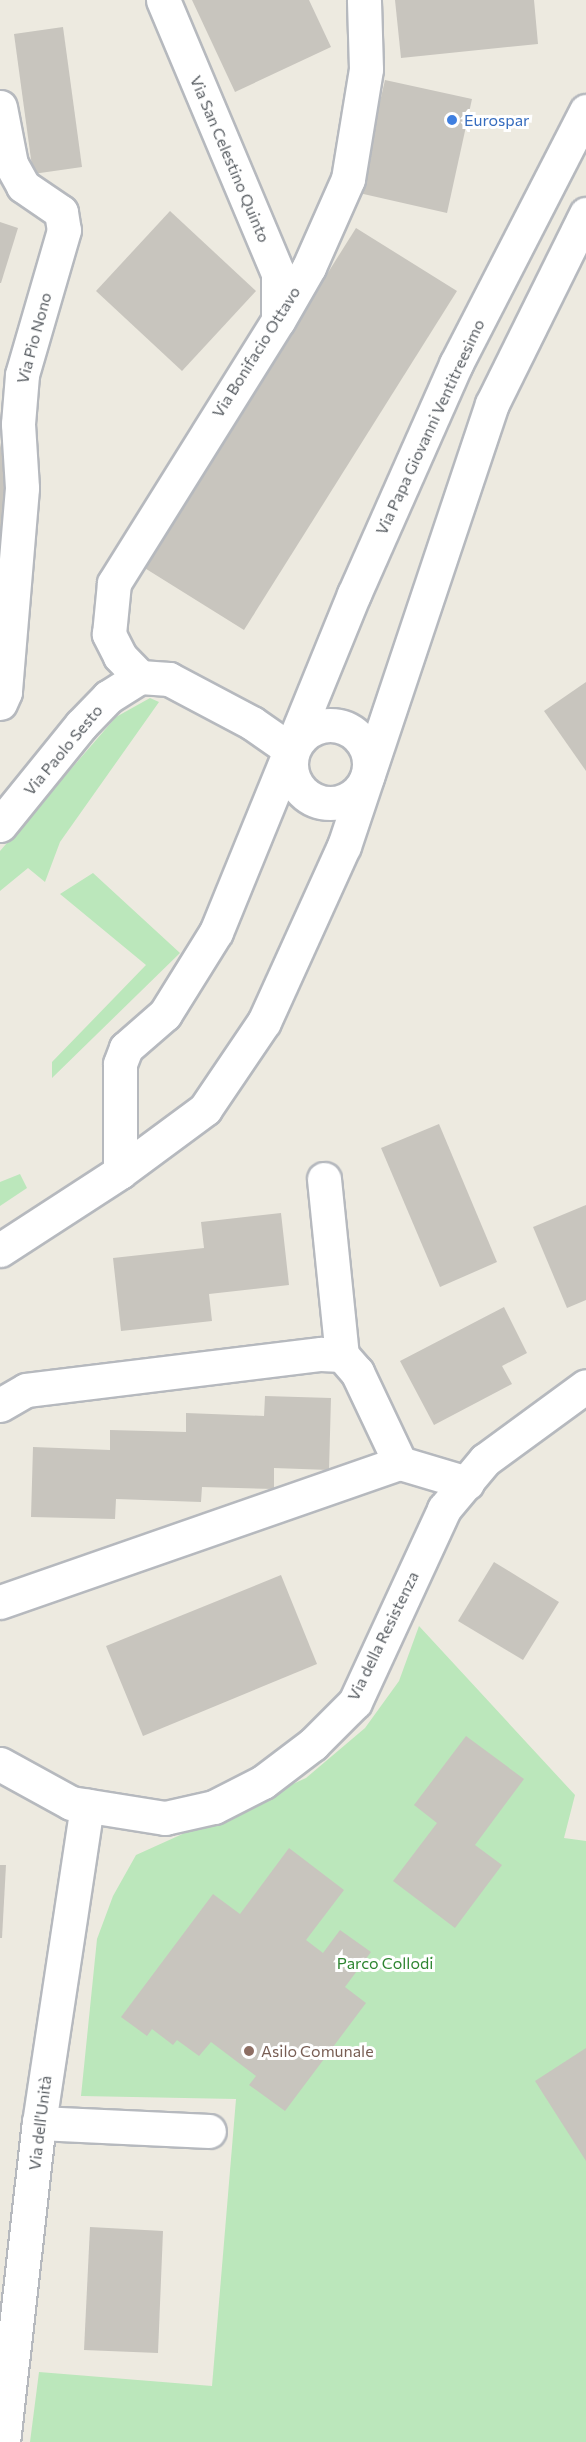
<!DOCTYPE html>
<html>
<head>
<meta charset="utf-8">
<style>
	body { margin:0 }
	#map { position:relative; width:586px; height:2442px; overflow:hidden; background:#edeae0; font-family:Commissioner,sans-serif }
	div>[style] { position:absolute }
	.green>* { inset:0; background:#bbe7bb }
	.building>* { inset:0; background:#c8c5be }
	.roads { filter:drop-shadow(2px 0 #b6b9be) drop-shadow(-2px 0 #b6b9be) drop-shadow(0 2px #b6b9be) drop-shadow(0 -2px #b6b9be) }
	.minor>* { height:33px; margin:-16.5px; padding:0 16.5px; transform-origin:16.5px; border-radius:16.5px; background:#fff }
	.minor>.ring { margin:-16.5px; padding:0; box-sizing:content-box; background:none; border:33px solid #fff; border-radius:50% }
	.dots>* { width:16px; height:16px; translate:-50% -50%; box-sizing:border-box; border:3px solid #fff; border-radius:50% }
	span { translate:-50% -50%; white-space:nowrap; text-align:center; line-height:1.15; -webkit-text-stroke:6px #fff; paint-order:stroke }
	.shop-label { font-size:16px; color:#366cbe }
	.left { translate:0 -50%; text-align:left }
	.street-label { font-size:16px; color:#595e63 }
	.park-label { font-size:16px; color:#2e8531 }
	.education-label { font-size:16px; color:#785e54 }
</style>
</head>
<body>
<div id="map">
	<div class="green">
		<div style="clip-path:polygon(150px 698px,159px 702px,60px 842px,45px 882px,28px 868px,0 891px,0 851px,116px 717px)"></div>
		<div style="clip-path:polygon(93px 873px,180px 953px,52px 1078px,52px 1062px,146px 965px,60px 894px)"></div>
		<div style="clip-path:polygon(20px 1174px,27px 1188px,0 1206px,0 1182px)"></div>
		<div style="clip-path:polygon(419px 1626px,575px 1795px,564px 1838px,586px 1841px,586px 2442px,30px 2442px,39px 2372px,212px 2386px,236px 2099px,81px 2096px,97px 1939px,113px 1896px,136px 1855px,306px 1778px,365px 1728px,399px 1681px)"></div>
	</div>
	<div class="building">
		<div style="clip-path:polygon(192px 0,309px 0,331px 47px,235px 92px)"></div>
		<div style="clip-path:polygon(395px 0,534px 0,538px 44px,401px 58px)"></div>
		<div style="clip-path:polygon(63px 27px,82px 167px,33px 174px,14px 34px)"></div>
		<div style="clip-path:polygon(385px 80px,472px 99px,447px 213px,359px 193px)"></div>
		<div style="clip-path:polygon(170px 211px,256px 291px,182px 371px,96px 291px)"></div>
		<div style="clip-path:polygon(0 222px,18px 228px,1px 283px,0 283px)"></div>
		<div style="clip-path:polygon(356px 228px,457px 291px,244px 630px,143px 567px)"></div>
		<div style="clip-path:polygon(0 442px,9px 495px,0 600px)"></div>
		<div style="clip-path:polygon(586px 682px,586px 771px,544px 711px)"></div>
		<div style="clip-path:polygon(439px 1124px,497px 1262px,440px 1287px,381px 1148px)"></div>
		<div style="clip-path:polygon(586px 1205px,586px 1300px,567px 1308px,533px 1227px)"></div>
		<div style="clip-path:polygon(281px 1213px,289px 1285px,209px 1294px,212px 1321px,121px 1331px,113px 1258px,204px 1248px,201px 1222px)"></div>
		<div style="clip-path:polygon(504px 1307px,527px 1353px,502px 1366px,512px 1384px,434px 1425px,400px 1361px)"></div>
		<div style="clip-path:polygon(265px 1396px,331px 1398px,329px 1470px,274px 1468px,274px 1489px,202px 1487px,201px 1502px,116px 1499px,115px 1519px,31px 1517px,33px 1447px,110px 1450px,110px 1430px,186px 1432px,186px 1413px,264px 1416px)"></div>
		<div style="clip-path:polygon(494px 1562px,559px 1602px,523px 1660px,458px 1621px)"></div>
		<div style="clip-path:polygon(281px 1575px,317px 1664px,143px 1736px,106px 1646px)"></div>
		<div style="clip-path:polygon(466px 1736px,524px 1779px,475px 1845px,502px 1865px,455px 1928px,393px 1881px,437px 1823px,414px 1805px)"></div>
		<div style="clip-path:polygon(289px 1848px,344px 1890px,306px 1940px,323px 1953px,340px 1930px,371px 1952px,345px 1987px,366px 2003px,285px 2111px,249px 2085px,256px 2076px,211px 2042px,199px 2056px,177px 2040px,173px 2045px,152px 2029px,147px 2036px,121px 2017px,213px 1894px,240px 1914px)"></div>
		<div style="clip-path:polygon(0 1865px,6px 1865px,2px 1938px,0 1938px)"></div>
		<div style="clip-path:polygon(586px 2048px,586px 2161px,535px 2081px)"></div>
		<div style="clip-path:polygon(90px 2227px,163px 2231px,158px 2353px,84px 2350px)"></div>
	</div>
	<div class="roads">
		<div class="minor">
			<div style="left:163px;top:0;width:296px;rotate:67.2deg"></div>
			<div style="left:278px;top:273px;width:46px;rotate:90deg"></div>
			<div style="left:0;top:107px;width:58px;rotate:79.1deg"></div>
			<div style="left:11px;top:164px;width:25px;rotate:61deg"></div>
			<div style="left:23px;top:186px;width:46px;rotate:34.4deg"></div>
			<div style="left:61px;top:212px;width:18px;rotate:81deg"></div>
			<div style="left:64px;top:230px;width:151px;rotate:106.2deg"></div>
			<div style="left:22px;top:375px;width:49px;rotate:94.7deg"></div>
			<div style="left:18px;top:424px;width:64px;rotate:86.4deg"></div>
			<div style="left:22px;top:488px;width:205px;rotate:94.8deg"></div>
			<div style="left:5px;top:692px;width:12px;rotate:114deg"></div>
			<div style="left:586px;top:111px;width:284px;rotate:117.2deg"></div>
			<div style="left:456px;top:364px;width:252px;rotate:113.9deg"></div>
			<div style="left:354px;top:594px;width:365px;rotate:112.2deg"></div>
			<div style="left:216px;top:932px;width:97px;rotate:121.9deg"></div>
			<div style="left:165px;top:1014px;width:52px;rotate:138.9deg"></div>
			<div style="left:126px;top:1048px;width:17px;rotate:111deg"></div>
			<div style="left:120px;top:1064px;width:108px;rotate:90deg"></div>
			<div style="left:120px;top:1172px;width:106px;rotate:-36.5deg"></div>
			<div style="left:205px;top:1109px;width:105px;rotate:-55.9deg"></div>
			<div style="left:264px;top:1022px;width:193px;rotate:-65.6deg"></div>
			<div style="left:344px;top:846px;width:466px;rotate:-71.5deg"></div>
			<div style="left:492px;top:404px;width:212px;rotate:-63.7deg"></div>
			<div style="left:140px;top:677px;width:29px;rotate:-134deg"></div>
			<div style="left:120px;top:656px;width:25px;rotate:-117deg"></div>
			<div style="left:109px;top:634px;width:51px;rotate:-84.4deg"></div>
			<div style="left:114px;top:583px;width:309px;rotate:-58deg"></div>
			<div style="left:278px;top:321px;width:62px;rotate:-60.1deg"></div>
			<div style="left:309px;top:267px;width:96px;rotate:-66.1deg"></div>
			<div style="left:348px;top:179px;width:111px;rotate:-80.7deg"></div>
			<div style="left:366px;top:69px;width:69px;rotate:-91.7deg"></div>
			<div class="ring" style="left:291px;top:725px;width:45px;height:45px"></div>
			<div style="left:0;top:825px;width:129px;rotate:-51deg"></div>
			<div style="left:81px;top:725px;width:39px;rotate:-46deg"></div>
			<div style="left:108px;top:697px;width:38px;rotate:-32deg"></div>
			<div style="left:140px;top:677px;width:29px;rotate:4deg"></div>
			<div style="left:169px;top:679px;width:94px;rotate:27.9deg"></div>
			<div style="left:252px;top:723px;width:49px;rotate:35deg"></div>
			<div style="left:324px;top:1179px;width:177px;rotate:84.2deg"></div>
			<div style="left:0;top:1250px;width:143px;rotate:-33deg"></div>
			<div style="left:0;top:1405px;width:30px;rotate:-30deg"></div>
			<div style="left:26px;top:1390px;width:297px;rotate:-7deg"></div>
			<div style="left:321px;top:1354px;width:21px;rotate:3deg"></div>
			<div style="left:342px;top:1355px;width:23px;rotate:49deg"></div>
			<div style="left:357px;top:1372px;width:101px;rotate:64.7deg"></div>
			<div style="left:400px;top:1463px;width:70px;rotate:16.6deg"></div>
			<div style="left:0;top:1602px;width:423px;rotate:-19.2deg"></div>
			<div style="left:0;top:1764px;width:81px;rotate:28.8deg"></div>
			<div style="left:71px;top:1803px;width:95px;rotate:9.1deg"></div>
			<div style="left:165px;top:1818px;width:50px;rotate:-12.7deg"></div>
			<div style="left:214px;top:1807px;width:55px;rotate:-27deg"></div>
			<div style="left:263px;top:1782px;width:63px;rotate:-37.2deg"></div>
			<div style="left:313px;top:1744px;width:59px;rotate:-45deg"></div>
			<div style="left:355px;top:1702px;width:213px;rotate:-65.2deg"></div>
			<div style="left:444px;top:1509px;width:64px;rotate:-50.1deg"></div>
			<div style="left:485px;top:1460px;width:125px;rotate:-36.2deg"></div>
			<div style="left:39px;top:2123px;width:170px;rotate:2.7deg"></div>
			<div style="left:3px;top:2442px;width:321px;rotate:-83.6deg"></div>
			<div style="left:39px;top:2123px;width:321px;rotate:-81.4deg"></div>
		</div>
	</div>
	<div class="dots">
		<div style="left:452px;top:120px;background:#3f7fe0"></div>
		<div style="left:249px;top:2051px;background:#8d6e63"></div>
	</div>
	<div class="shop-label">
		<span class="left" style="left:464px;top:120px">Eurospar</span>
	</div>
	<div class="street-label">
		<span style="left:230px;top:159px;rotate:67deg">Via San Celestino Quinto</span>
		<span style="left:34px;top:338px;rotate:-75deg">Via Pio Nono</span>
		<span style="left:256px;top:352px;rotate:-58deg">Via Bonifacio Ottavo</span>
		<span style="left:430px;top:427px;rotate:-65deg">Via Papa Giovanni Ventitreesimo</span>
		<span style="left:63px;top:750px;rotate:-50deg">Via Paolo Sesto</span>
		<span style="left:383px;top:1636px;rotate:-64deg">Via della Resistenza</span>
		<span style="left:40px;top:2123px;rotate:-83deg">Via dell'Unità</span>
	</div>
	<div class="park-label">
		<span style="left:385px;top:1963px">Parco Collodi</span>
	</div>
	<div class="education-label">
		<span class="left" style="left:261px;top:2051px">Asilo Comunale</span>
	</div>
</div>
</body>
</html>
